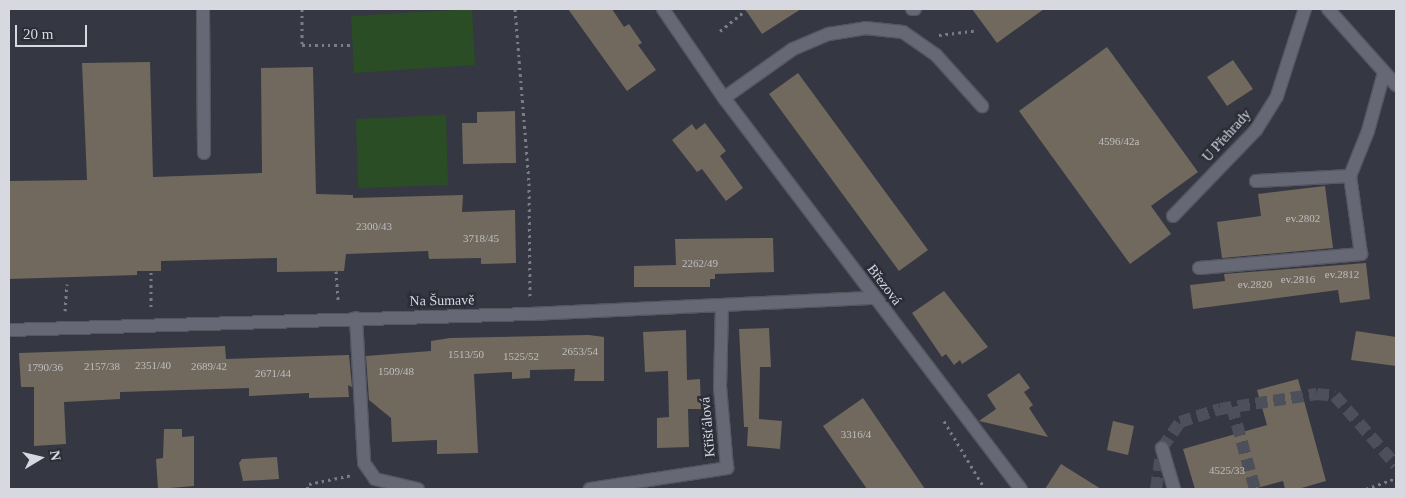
<!DOCTYPE html>
<html>
<head>
<meta charset="utf-8">
<style>
	body { margin:0 }
	#map { position:relative; width:1405px; height:498px; overflow:hidden; background:#353742; font-family:Georgia,serif }
	div>[style] { position:absolute }
	.green>* { inset:0; background:#2a4d25 }
	.building>* { inset:0; background:#71695e }
	.minor-tunnel>* { height:12px; margin-top:-6px; transform-origin:0; background:repeating-linear-gradient(90deg,#4d4f5a 0 12px,transparent 0 18px) }
	.path>* { height:3px; margin-top:-1.5px; transform-origin:0; background:repeating-linear-gradient(90deg,#7b7d86 0 2.5px,transparent 0 6.5px) }
	.roads { filter:drop-shadow(1px 0 #555660) drop-shadow(-1px 0 #555660) drop-shadow(0 1px #555660) drop-shadow(0 -1px #555660) }
	.minor>* { height:12px; margin:-6px; padding:0 6px; transform-origin:6px; border-radius:6px; background:#666875 }
	span { translate:-50% -50%; white-space:nowrap; text-align:center; line-height:1.15; -webkit-text-stroke:5px #2b2d38; paint-order:stroke }
	.number-label { font-size:11px; color:#bebdc0 }
	.number-label span { -webkit-text-stroke-width:0 }
	.street-label { font-size:14px; color:#d8d9e0 }
	.frame { position:absolute; inset:0; border:10px solid #d8d9e0; pointer-events:none }
	.north { position:absolute; left:15px; top:433px; width:50px; height:50px; -webkit-text-stroke:4px #2b2d38; paint-order:stroke; rotate:81deg; font-size:14px; font-weight:700; line-height:20px; text-align:center; color:#d8d9e0 }
	.north::after { content:''; display:block; margin:auto; width:18px; height:22px; background:#d8d9e0; clip-path:polygon(50% 0,100% 100%,50% 72%,0 100%) }
	.scale { position:absolute; left:15px; top:25px; width:72px; height:22px; box-sizing:border-box; border:2px solid #d8d9e0; border-top:0; padding-left:6px; font-size:15px; line-height:18px; white-space:nowrap; color:#d8d9e0; -webkit-text-stroke:4px #2b2d38; paint-order:stroke }
</style>
</head>
<body>
<div id="map">
	<div class="green">
		<div style="clip-path:polygon(472px 9px,475px 65px,354px 73px,351px 16px)"></div>
		<div style="clip-path:polygon(446px 115px,448px 185px,358px 188px,356px 119px)"></div>
	</div>
	<div class="building">
		<div style="clip-path:polygon(568px 9px,612px 9px,624px 27px,629px 24px,642px 43px,638px 45px,656px 70px,627px 91px)"></div>
		<div style="clip-path:polygon(745px 9px,801px 9px,762px 34px)"></div>
		<div style="clip-path:polygon(972px 9px,1044px 9px,997px 43px)"></div>
		<div style="clip-path:polygon(1107px 47px,1198px 172px,1151px 206px,1171px 234px,1130px 264px,1019px 111px)"></div>
		<div style="clip-path:polygon(1233px 60px,1253px 89px,1227px 106px,1207px 77px)"></div>
		<div style="clip-path:polygon(150px 62px,153px 177px,262px 173px,261px 68px,313px 67px,316px 194px,353px 195px,353px 198px,463px 195px,462px 212px,515px 210px,516px 263px,481px 264px,481px 258px,429px 259px,428px 251px,346px 254px,344px 271px,277px 272px,277px 258px,161px 261px,161px 271px,137px 271px,137px 275px,9px 279px,9px 181px,87px 180px,82px 63px)"></div>
		<div style="clip-path:polygon(798px 73px,928px 250px,899px 271px,769px 94px)"></div>
		<div style="clip-path:polygon(515px 111px,516px 163px,463px 164px,462px 123px,477px 123px,477px 112px)"></div>
		<div style="clip-path:polygon(705px 123px,726px 151px,720px 156px,743px 188px,726px 201px,702px 169px,697px 172px,672px 140px,692px 124px,696px 130px)"></div>
		<div style="clip-path:polygon(1325px 186px,1333px 248px,1222px 258px,1217px 222px,1261px 216px,1258px 194px)"></div>
		<div style="clip-path:polygon(773px 238px,774px 272px,715px 274px,715px 279px,710px 279px,710px 287px,634px 287px,634px 266px,676px 265px,675px 239px)"></div>
		<div style="clip-path:polygon(1366px 263px,1370px 299px,1340px 303px,1338px 290px,1193px 309px,1190px 285px,1225px 281px,1224px 274px)"></div>
		<div style="clip-path:polygon(944px 291px,988px 347px,962px 364px,960px 360px,954px 365px,946px 354px,942px 357px,912px 313px)"></div>
		<div style="clip-path:polygon(769px 328px,771px 367px,760px 367px,759px 419px,782px 421px,780px 449px,747px 446px,748px 427px,744px 427px,739px 329px)"></div>
		<div style="clip-path:polygon(686px 330px,687px 380px,700px 379px,701px 409px,688px 409px,689px 447px,657px 448px,657px 418px,669px 417px,668px 371px,645px 372px,643px 332px)"></div>
		<div style="clip-path:polygon(1356px 331px,1396px 337px,1396px 366px,1351px 360px)"></div>
		<div style="clip-path:polygon(589px 335px,604px 337px,604px 381px,574px 381px,575px 369px,530px 370px,530px 378px,512px 379px,512px 372px,474px 374px,478px 453px,437px 454px,437px 440px,392px 442px,391px 418px,369px 400px,366px 356px,431px 351px,431px 341px,450px 338px)"></div>
		<div style="clip-path:polygon(225px 346px,226px 359px,349px 355px,352px 387px,348px 385px,349px 397px,309px 398px,309px 393px,249px 396px,249px 388px,120px 392px,120px 399px,64px 402px,66px 444px,34px 446px,34px 387px,21px 387px,19px 353px)"></div>
		<div style="clip-path:polygon(1019px 373px,1030px 388px,1024px 392px,1033px 405px,1029px 408px,1048px 437px,979px 421px,996px 409px,987px 395px)"></div>
		<div style="clip-path:polygon(1298px 379px,1326px 481px,1298px 489px,1285px 489px,1283px 481px,1253px 489px,1195px 489px,1183px 449px,1267px 425px,1257px 390px)"></div>
		<div style="clip-path:polygon(863px 398px,925px 489px,867px 489px,823px 426px)"></div>
		<div style="clip-path:polygon(1113px 421px,1134px 426px,1128px 455px,1107px 450px)"></div>
		<div style="clip-path:polygon(164px 429px,182px 429px,182px 437px,194px 436px,194px 486px,158px 489px,156px 459px,163px 458px)"></div>
		<div style="clip-path:polygon(277px 457px,279px 479px,243px 481px,239px 463px,242px 459px)"></div>
		<div style="clip-path:polygon(1061px 464px,1101px 489px,1045px 489px)"></div>
	</div>
	<div class="minor-tunnel">
		<div style="left:1232px;top:407px;width:85px;rotate:74.3deg"></div>
		<div style="left:1156px;top:489px;width:41px;rotate:-81.7deg"></div>
		<div style="left:1162px;top:448px;width:32px;rotate:-55deg"></div>
		<div style="left:1180px;top:422px;width:42px;rotate:-18deg"></div>
		<div style="left:1220px;top:409px;width:98px;rotate:-8.8deg"></div>
		<div style="left:1317px;top:394px;width:18px;rotate:6deg"></div>
		<div style="left:1335px;top:396px;width:92px;rotate:48.5deg"></div>
	</div>
	<div class="path">
		<div style="left:302px;top:9px;width:36px;rotate:90deg"></div>
		<div style="left:302px;top:45px;width:50px"></div>
		<div style="left:515px;top:9px;width:175px;rotate:85.4deg"></div>
		<div style="left:529px;top:183px;width:114px;rotate:89.5deg"></div>
		<div style="left:720px;top:31px;width:33px;rotate:-39deg"></div>
		<div style="left:939px;top:35px;width:35px;rotate:-7deg"></div>
		<div style="left:336px;top:271px;width:30px;rotate:86deg"></div>
		<div style="left:151px;top:307px;width:36px;rotate:-90deg"></div>
		<div style="left:65px;top:311px;width:27px;rotate:-86deg"></div>
		<div style="left:944px;top:421px;width:79px;rotate:58.9deg"></div>
		<div style="left:307px;top:489px;width:5px;rotate:-68deg"></div>
		<div style="left:309px;top:484px;width:44px;rotate:-11.8deg"></div>
		<div style="left:1366px;top:489px;width:32px;rotate:-20deg"></div>
	</div>
	<div class="roads">
		<div class="minor">
			<div style="left:203px;top:9px;width:144px;rotate:89.6deg"></div>
			<div style="left:663px;top:9px;width:108px;rotate:55.6deg"></div>
			<div style="left:724px;top:98px;width:491px;rotate:52.8deg"></div>
			<div style="left:912px;top:9px;width:3px"></div>
			<div style="left:1328px;top:9px;width:102px;rotate:48.2deg"></div>
			<div style="left:724px;top:98px;width:85px;rotate:-35.4deg"></div>
			<div style="left:793px;top:49px;width:39px;rotate:-23deg"></div>
			<div style="left:829px;top:34px;width:36px;rotate:-9deg"></div>
			<div style="left:865px;top:28px;width:38px;rotate:6deg"></div>
			<div style="left:903px;top:32px;width:40px;rotate:34.9deg"></div>
			<div style="left:936px;top:55px;width:69px;rotate:48deg"></div>
			<div style="left:1256px;top:181px;width:94px;rotate:-3deg"></div>
			<div style="left:1173px;top:216px;width:120px;rotate:-46deg"></div>
			<div style="left:1256px;top:130px;width:40px;rotate:-58deg"></div>
			<div style="left:1277px;top:96px;width:91px;rotate:-72.2deg"></div>
			<div style="left:1199px;top:268px;width:163px;rotate:-4.9deg"></div>
			<div style="left:1361px;top:254px;width:79px;rotate:-98deg"></div>
			<div style="left:1350px;top:176px;width:48px;rotate:-68.2deg"></div>
			<div style="left:1368px;top:131px;width:60px;rotate:-74.6deg"></div>
			<div style="left:356px;top:318px;width:145px;rotate:86.8deg"></div>
			<div style="left:364px;top:463px;width:19px;rotate:55deg"></div>
			<div style="left:375px;top:479px;width:44px;rotate:13.1deg"></div>
			<div style="left:9px;top:330px;width:522px;rotate:-1.76deg"></div>
			<div style="left:531px;top:314px;width:344px;rotate:-2.7deg"></div>
			<div style="left:1162px;top:448px;width:43px;rotate:73.7deg"></div>
			<div style="left:590px;top:489px;width:139px;rotate:-8.7deg"></div>
			<div style="left:727px;top:468px;width:81px;rotate:-94.9deg"></div>
			<div style="left:720px;top:387px;width:82px;rotate:-88.6deg"></div>
		</div>
	</div>
	<div class="number-label">
		<span style="left:1119px;top:141px">4596/42a</span>
		<span style="left:1303px;top:218px">ev.2802</span>
		<span style="left:374px;top:226px">2300/43</span>
		<span style="left:481px;top:238px">3718/45</span>
		<span style="left:700px;top:263px">2262/49</span>
		<span style="left:1342px;top:274px">ev.2812</span>
		<span style="left:1298px;top:279px">ev.2816</span>
		<span style="left:1255px;top:284px">ev.2820</span>
		<span style="left:580px;top:351px">2653/54</span>
		<span style="left:466px;top:354px">1513/50</span>
		<span style="left:521px;top:356px">1525/52</span>
		<span style="left:153px;top:365px">2351/40</span>
		<span style="left:102px;top:366px">2157/38</span>
		<span style="left:209px;top:366px">2689/42</span>
		<span style="left:45px;top:367px">1790/36</span>
		<span style="left:396px;top:371px">1509/48</span>
		<span style="left:273px;top:373px">2671/44</span>
		<span style="left:856px;top:434px">3316/4</span>
		<span style="left:1227px;top:470px">4525/33</span>
	</div>
	<div class="street-label">
		<span style="left:1227px;top:136px;rotate:-48deg">U Přehrady</span>
		<span style="left:884px;top:285px;rotate:53deg">Březová</span>
		<span style="left:442px;top:301px;rotate:-1deg">Na Šumavě</span>
		<span style="left:708px;top:427px;rotate:-95deg">Křišťálová</span>
	</div>
	<div class="frame"></div>
	<div class="north">N</div>
	<div class="scale">20 m</div>
</div>
</body>
</html>
